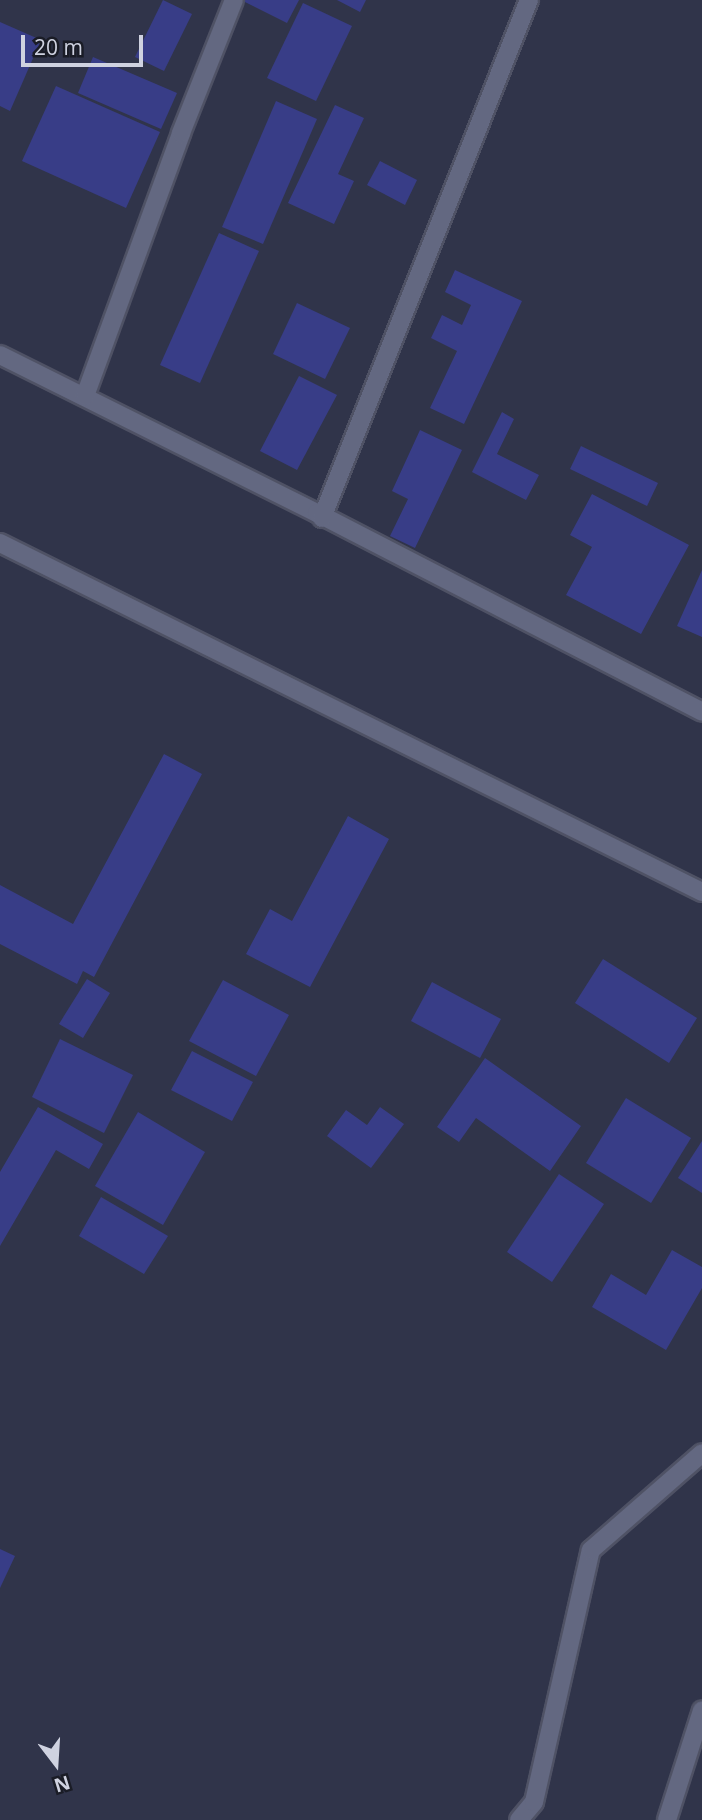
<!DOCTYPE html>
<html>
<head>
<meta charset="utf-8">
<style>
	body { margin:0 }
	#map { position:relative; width:702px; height:1820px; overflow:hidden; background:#30344a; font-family:"Open Sans",sans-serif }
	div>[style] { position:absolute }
	.building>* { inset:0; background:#383d87 }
	.roads { filter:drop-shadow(2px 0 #4f5265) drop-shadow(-2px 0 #4f5265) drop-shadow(0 2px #4f5265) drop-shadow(0 -2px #4f5265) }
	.minor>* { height:18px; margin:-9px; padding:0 9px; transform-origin:9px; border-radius:9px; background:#636881 }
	span { translate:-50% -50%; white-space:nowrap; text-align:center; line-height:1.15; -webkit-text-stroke:6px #1a1c26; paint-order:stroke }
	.north { position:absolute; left:21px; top:1729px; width:70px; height:70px; -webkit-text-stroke:5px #1a1c26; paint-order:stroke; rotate:163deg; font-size:19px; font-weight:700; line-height:28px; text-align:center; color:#cfd2e0 }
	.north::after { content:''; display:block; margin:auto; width:24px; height:32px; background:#cfd2e0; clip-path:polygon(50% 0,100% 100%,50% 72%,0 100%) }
	.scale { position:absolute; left:21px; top:35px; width:122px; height:32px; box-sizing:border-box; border:4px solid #cfd2e0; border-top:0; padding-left:9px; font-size:21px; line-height:24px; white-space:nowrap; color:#cfd2e0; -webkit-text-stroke:5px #1a1c26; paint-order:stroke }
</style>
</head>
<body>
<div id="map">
	<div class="building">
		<div style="clip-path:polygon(163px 0,192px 14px,164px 71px,135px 57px)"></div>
		<div style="clip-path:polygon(241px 0,299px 0,287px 23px)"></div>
		<div style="clip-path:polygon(337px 0,366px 0,360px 12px)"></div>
		<div style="clip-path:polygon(303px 3px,352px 26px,316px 101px,267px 78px)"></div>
		<div style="clip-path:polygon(0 22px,41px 40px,10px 111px,0 106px)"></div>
		<div style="clip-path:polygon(93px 57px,177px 93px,161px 129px,78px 93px)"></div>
		<div style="clip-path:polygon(56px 86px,160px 132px,126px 208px,22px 161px)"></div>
		<div style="clip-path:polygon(276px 101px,317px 119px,263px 244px,222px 227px)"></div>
		<div style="clip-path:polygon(335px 105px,364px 118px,338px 174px,354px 181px,334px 224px,288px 203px)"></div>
		<div style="clip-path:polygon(380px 161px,417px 180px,405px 205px,367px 185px)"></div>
		<div style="clip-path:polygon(219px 233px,259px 251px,200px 383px,160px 365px)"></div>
		<div style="clip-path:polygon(455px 270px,522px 301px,464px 424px,430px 408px,457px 351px,431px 338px,442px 315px,462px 325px,471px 305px,445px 292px)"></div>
		<div style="clip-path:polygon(297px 303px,350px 328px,325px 379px,273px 354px)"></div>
		<div style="clip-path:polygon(299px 376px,337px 395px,297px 470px,260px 451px)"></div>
		<div style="clip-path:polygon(502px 412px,514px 419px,497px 454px,539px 475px,526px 500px,472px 472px)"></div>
		<div style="clip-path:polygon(420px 430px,462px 450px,415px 548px,390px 536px,408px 499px,392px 491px)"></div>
		<div style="clip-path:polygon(581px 446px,658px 483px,647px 506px,570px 469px)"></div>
		<div style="clip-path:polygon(592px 494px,689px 545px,641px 634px,566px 595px,592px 547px,570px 535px)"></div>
		<div style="clip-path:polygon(702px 570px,702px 637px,677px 626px)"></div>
		<div style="clip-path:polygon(164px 754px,202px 774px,94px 977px,83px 971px,77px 984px,0 944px,0 885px,73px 924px)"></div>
		<div style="clip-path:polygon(348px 816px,389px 839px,310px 987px,246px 954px,270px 909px,292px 921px)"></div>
		<div style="clip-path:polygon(603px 959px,697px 1018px,669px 1063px,575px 1003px)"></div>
		<div style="clip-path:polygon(87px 979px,110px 993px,83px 1038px,59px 1024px)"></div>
		<div style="clip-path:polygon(223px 980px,289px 1015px,256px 1076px,189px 1041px)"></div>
		<div style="clip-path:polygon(432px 982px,501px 1019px,480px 1058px,411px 1021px)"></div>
		<div style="clip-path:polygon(60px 1039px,133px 1075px,104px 1133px,32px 1097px)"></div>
		<div style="clip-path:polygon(192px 1051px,253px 1082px,232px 1121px,171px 1090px)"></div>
		<div style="clip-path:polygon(485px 1058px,581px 1126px,550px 1171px,476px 1118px,459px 1142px,437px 1127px)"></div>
		<div style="clip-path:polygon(626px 1098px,691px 1138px,651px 1203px,586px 1163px)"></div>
		<div style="clip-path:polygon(38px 1107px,103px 1144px,89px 1169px,56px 1150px,0 1246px,0 1172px)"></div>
		<div style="clip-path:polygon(380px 1107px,404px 1124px,371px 1168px,327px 1136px,346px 1110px,367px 1125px)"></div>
		<div style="clip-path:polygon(138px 1112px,205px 1152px,163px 1225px,95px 1186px)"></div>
		<div style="clip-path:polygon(702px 1141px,702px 1193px,678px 1178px)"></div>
		<div style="clip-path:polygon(559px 1174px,604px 1204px,552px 1282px,507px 1252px)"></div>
		<div style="clip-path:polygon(101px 1197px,168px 1236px,144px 1274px,79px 1236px)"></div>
		<div style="clip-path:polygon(672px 1250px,702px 1267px,702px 1288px,666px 1350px,592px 1307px,611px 1274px,646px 1295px)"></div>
		<div style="clip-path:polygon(0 1549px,15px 1556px,0 1588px)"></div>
	</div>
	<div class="roads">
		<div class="minor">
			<div style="left:0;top:355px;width:354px;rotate:26.5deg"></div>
			<div style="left:317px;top:513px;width:433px;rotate:27.3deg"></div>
			<div style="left:85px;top:396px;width:280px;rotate:-69.9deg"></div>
			<div style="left:181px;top:133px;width:143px;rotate:-68.3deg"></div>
			<div style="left:322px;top:518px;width:558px;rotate:-68.22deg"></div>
			<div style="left:0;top:543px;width:784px;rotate:26.43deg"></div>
			<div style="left:519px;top:1820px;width:23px;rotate:-50deg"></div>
			<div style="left:534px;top:1802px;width:258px;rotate:-77.3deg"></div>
			<div style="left:591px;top:1550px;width:147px;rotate:-41.1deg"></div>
			<div style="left:667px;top:1820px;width:115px;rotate:-72.3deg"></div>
		</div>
	</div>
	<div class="north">N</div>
	<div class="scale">20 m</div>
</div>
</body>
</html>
